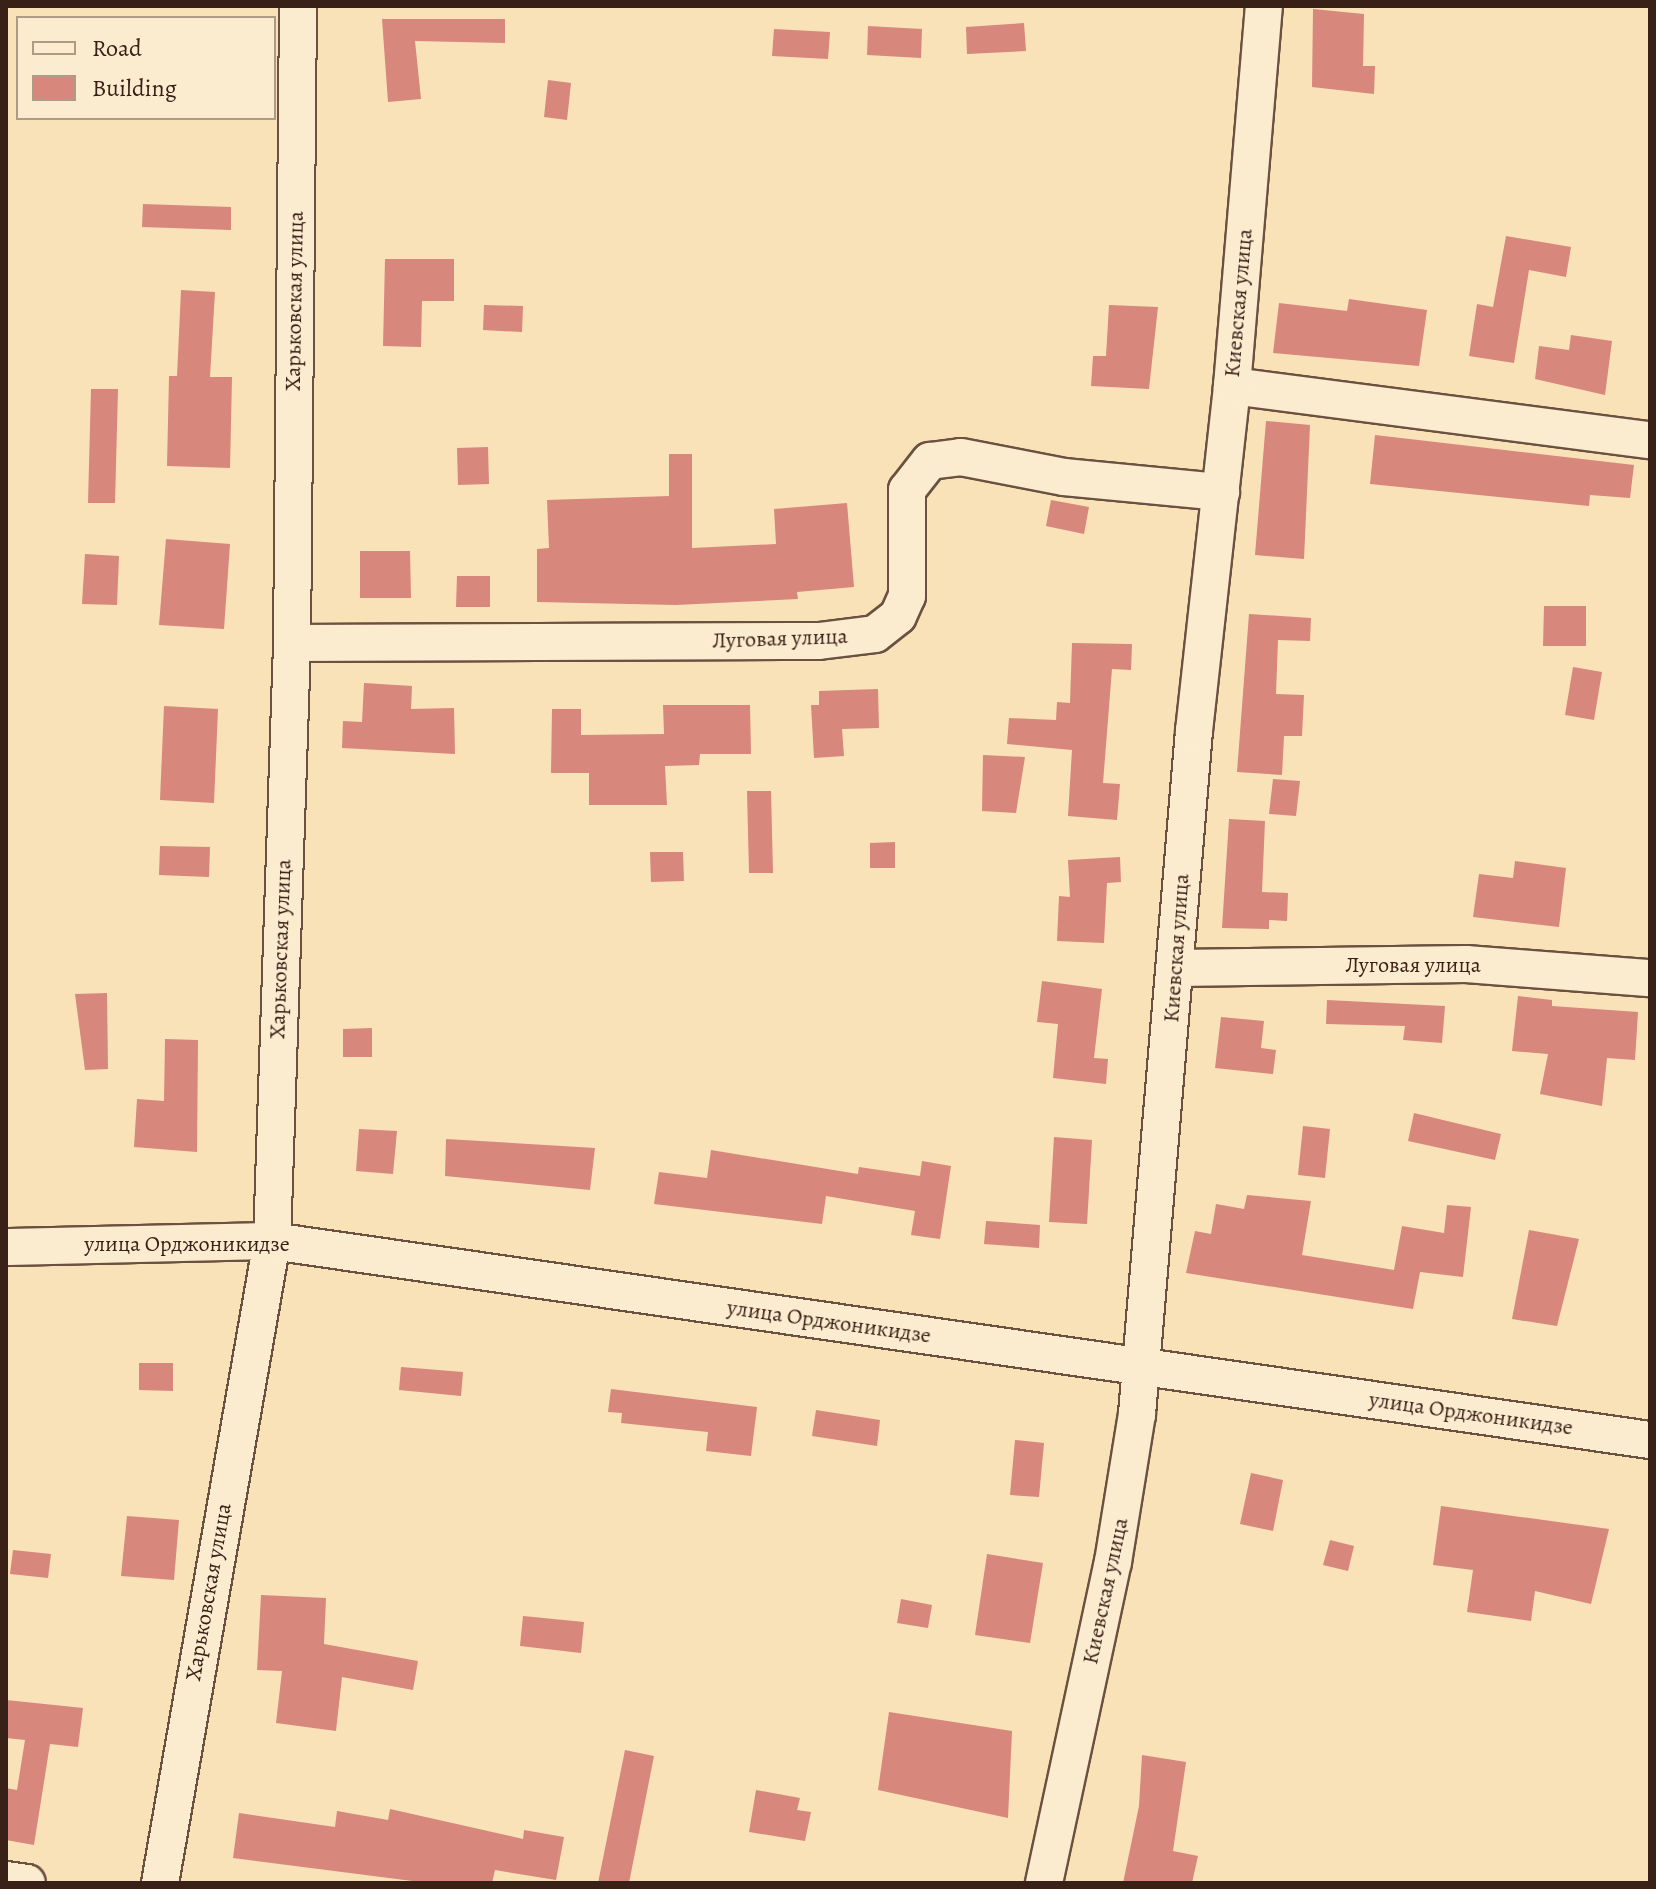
<!DOCTYPE html>
<html>
<head>
<meta charset="utf-8">
<style>
	body { margin:0 }
	#map { position:relative; width:1656px; height:1889px; overflow:hidden; background:#f9e2b7; font-family:Alegreya,serif }
	div>[style] { position:absolute }
	.building>* { inset:0; background:#d7877c }
	.roads { filter:drop-shadow(2px 0 #6a5140) drop-shadow(-2px 0 #6a5140) drop-shadow(0 2px #6a5140) drop-shadow(0 -2px #6a5140) }
	.street>* { height:36px; margin:-18px; padding:0 18px; transform-origin:18px; border-radius:18px; background:#fbecd0 }
	span { translate:-50% -50%; white-space:nowrap; text-align:center; line-height:1.15; -webkit-text-stroke:6px #fbecd0; paint-order:stroke }
	.street-label { font-size:22px; color:#3a2118 }
	.frame { position:absolute; inset:0; border:8px solid #3a2118; pointer-events:none }
	.legend { position:absolute; left:16px; top:16px; width:260px; height:104px; box-sizing:border-box; background:#fbecd0; border:2px solid #ae9b86; margin:0; padding:10px 14px; list-style:none; font-size:24px; color:#3a2118 }
	.legend li { display:flex; align-items:center; gap:16px; height:40px }
	.legend b { width:40px; border:2px solid #ae9b86 }
</style>
</head>
<body>
<div id="map">
	<div class="building">
		<div style="clip-path:polygon(1313px 9px,1364px 14px,1363px 66px,1375px 66px,1374px 94px,1312px 87px)"></div>
		<div style="clip-path:polygon(382px 19px,505px 19px,505px 43px,415px 41px,421px 99px,388px 102px)"></div>
		<div style="clip-path:polygon(1024px 23px,1026px 51px,967px 54px,966px 27px)"></div>
		<div style="clip-path:polygon(868px 26px,922px 29px,921px 58px,867px 55px)"></div>
		<div style="clip-path:polygon(774px 29px,830px 32px,828px 59px,772px 56px)"></div>
		<div style="clip-path:polygon(548px 80px,571px 83px,567px 120px,544px 117px)"></div>
		<div style="clip-path:polygon(143px 204px,231px 207px,231px 230px,142px 227px)"></div>
		<div style="clip-path:polygon(1506px 236px,1571px 247px,1566px 277px,1529px 270px,1514px 363px,1469px 356px,1477px 304px,1493px 307px)"></div>
		<div style="clip-path:polygon(385px 259px,454px 259px,454px 301px,422px 301px,421px 347px,383px 346px)"></div>
		<div style="clip-path:polygon(181px 290px,215px 292px,210px 377px,232px 377px,230px 468px,167px 466px,169px 376px,177px 376px)"></div>
		<div style="clip-path:polygon(1349px 299px,1427px 310px,1419px 366px,1273px 353px,1279px 303px,1347px 311px)"></div>
		<div style="clip-path:polygon(484px 305px,523px 306px,522px 332px,483px 330px)"></div>
		<div style="clip-path:polygon(1109px 305px,1158px 307px,1149px 389px,1091px 386px,1093px 356px,1106px 356px)"></div>
		<div style="clip-path:polygon(1571px 335px,1612px 341px,1605px 395px,1535px 379px,1539px 346px,1569px 350px)"></div>
		<div style="clip-path:polygon(91px 389px,118px 389px,115px 503px,88px 503px)"></div>
		<div style="clip-path:polygon(1266px 421px,1310px 425px,1304px 559px,1255px 555px)"></div>
		<div style="clip-path:polygon(1375px 435px,1634px 465px,1630px 498px,1590px 495px,1589px 506px,1370px 484px)"></div>
		<div style="clip-path:polygon(488px 447px,489px 484px,458px 485px,457px 448px)"></div>
		<div style="clip-path:polygon(669px 454px,692px 454px,692px 548px,776px 544px,774px 509px,847px 503px,854px 587px,797px 592px,798px 599px,676px 605px,537px 602px,537px 549px,549px 548px,547px 500px,669px 496px)"></div>
		<div style="clip-path:polygon(1051px 500px,1089px 507px,1084px 534px,1046px 526px)"></div>
		<div style="clip-path:polygon(166px 539px,230px 544px,224px 629px,159px 625px)"></div>
		<div style="clip-path:polygon(360px 551px,410px 551px,411px 598px,360px 598px)"></div>
		<div style="clip-path:polygon(85px 554px,119px 556px,117px 605px,82px 604px)"></div>
		<div style="clip-path:polygon(457px 576px,490px 576px,490px 607px,456px 607px)"></div>
		<div style="clip-path:polygon(1544px 606px,1586px 606px,1586px 646px,1543px 646px)"></div>
		<div style="clip-path:polygon(1249px 614px,1311px 618px,1310px 641px,1278px 640px,1276px 694px,1304px 695px,1302px 736px,1284px 736px,1282px 775px,1237px 772px)"></div>
		<div style="clip-path:polygon(1072px 643px,1132px 644px,1131px 670px,1112px 669px,1103px 783px,1120px 784px,1117px 820px,1068px 816px,1072px 750px,1007px 744px,1009px 718px,1056px 720px,1057px 702px,1070px 703px)"></div>
		<div style="clip-path:polygon(1573px 667px,1602px 672px,1594px 720px,1565px 715px)"></div>
		<div style="clip-path:polygon(364px 683px,412px 686px,411px 709px,454px 708px,455px 754px,342px 748px,343px 721px,362px 722px)"></div>
		<div style="clip-path:polygon(878px 689px,879px 728px,842px 729px,844px 756px,814px 758px,811px 705px,819px 705px,819px 691px)"></div>
		<div style="clip-path:polygon(663px 705px,750px 705px,751px 754px,700px 754px,699px 765px,665px 766px,667px 805px,589px 805px,589px 773px,551px 773px,552px 709px,581px 709px,581px 735px,664px 734px)"></div>
		<div style="clip-path:polygon(164px 706px,218px 709px,214px 803px,160px 800px)"></div>
		<div style="clip-path:polygon(983px 755px,1025px 757px,1016px 813px,982px 811px)"></div>
		<div style="clip-path:polygon(1273px 779px,1300px 781px,1296px 816px,1269px 814px)"></div>
		<div style="clip-path:polygon(747px 791px,771px 791px,773px 873px,749px 873px)"></div>
		<div style="clip-path:polygon(1229px 819px,1265px 821px,1262px 892px,1288px 893px,1287px 921px,1269px 920px,1269px 929px,1222px 928px)"></div>
		<div style="clip-path:polygon(895px 842px,895px 868px,870px 868px,870px 843px)"></div>
		<div style="clip-path:polygon(160px 846px,210px 847px,209px 877px,159px 875px)"></div>
		<div style="clip-path:polygon(650px 852px,683px 852px,684px 881px,651px 882px)"></div>
		<div style="clip-path:polygon(1120px 857px,1121px 882px,1107px 883px,1104px 943px,1057px 941px,1059px 896px,1070px 897px,1068px 860px)"></div>
		<div style="clip-path:polygon(1515px 861px,1566px 868px,1559px 927px,1473px 917px,1479px 874px,1513px 878px)"></div>
		<div style="clip-path:polygon(1042px 981px,1102px 989px,1094px 1058px,1108px 1059px,1106px 1084px,1053px 1078px,1058px 1024px,1037px 1022px)"></div>
		<div style="clip-path:polygon(107px 993px,108px 1069px,85px 1070px,75px 994px)"></div>
		<div style="clip-path:polygon(1518px 996px,1552px 1000px,1552px 1006px,1638px 1012px,1635px 1060px,1607px 1058px,1602px 1106px,1540px 1094px,1548px 1054px,1512px 1051px)"></div>
		<div style="clip-path:polygon(1327px 1000px,1445px 1006px,1442px 1043px,1403px 1040px,1405px 1026px,1326px 1024px)"></div>
		<div style="clip-path:polygon(1221px 1017px,1264px 1021px,1261px 1048px,1276px 1050px,1273px 1074px,1215px 1068px)"></div>
		<div style="clip-path:polygon(372px 1028px,372px 1057px,343px 1057px,343px 1029px)"></div>
		<div style="clip-path:polygon(165px 1039px,198px 1040px,197px 1152px,134px 1147px,137px 1099px,164px 1101px)"></div>
		<div style="clip-path:polygon(1414px 1113px,1501px 1134px,1495px 1160px,1408px 1141px)"></div>
		<div style="clip-path:polygon(1303px 1126px,1330px 1129px,1325px 1178px,1298px 1175px)"></div>
		<div style="clip-path:polygon(359px 1129px,397px 1131px,393px 1174px,356px 1171px)"></div>
		<div style="clip-path:polygon(1054px 1137px,1092px 1140px,1087px 1224px,1049px 1222px)"></div>
		<div style="clip-path:polygon(446px 1139px,595px 1148px,590px 1190px,445px 1176px)"></div>
		<div style="clip-path:polygon(711px 1150px,858px 1174px,859px 1167px,920px 1176px,922px 1161px,951px 1166px,940px 1239px,911px 1235px,915px 1211px,826px 1196px,822px 1224px,654px 1204px,659px 1172px,707px 1178px)"></div>
		<div style="clip-path:polygon(1247px 1195px,1311px 1201px,1302px 1255px,1394px 1270px,1402px 1226px,1444px 1233px,1447px 1205px,1471px 1207px,1463px 1277px,1420px 1272px,1413px 1309px,1186px 1273px,1195px 1231px,1211px 1234px,1216px 1204px,1244px 1209px)"></div>
		<div style="clip-path:polygon(986px 1221px,1040px 1225px,1039px 1248px,984px 1244px)"></div>
		<div style="clip-path:polygon(1529px 1230px,1579px 1239px,1557px 1326px,1512px 1319px)"></div>
		<div style="clip-path:polygon(139px 1363px,173px 1363px,173px 1391px,139px 1390px)"></div>
		<div style="clip-path:polygon(401px 1367px,463px 1372px,461px 1396px,399px 1390px)"></div>
		<div style="clip-path:polygon(611px 1389px,757px 1407px,751px 1456px,706px 1451px,708px 1432px,621px 1423px,622px 1413px,608px 1412px)"></div>
		<div style="clip-path:polygon(816px 1410px,880px 1420px,877px 1446px,812px 1436px)"></div>
		<div style="clip-path:polygon(1015px 1440px,1044px 1443px,1039px 1497px,1010px 1495px)"></div>
		<div style="clip-path:polygon(1251px 1473px,1283px 1480px,1273px 1531px,1240px 1524px)"></div>
		<div style="clip-path:polygon(1441px 1506px,1609px 1529px,1591px 1604px,1535px 1591px,1531px 1621px,1467px 1612px,1473px 1570px,1433px 1565px)"></div>
		<div style="clip-path:polygon(127px 1516px,179px 1520px,174px 1580px,121px 1576px)"></div>
		<div style="clip-path:polygon(1330px 1540px,1354px 1546px,1348px 1571px,1323px 1565px)"></div>
		<div style="clip-path:polygon(13px 1550px,51px 1554px,48px 1578px,10px 1574px)"></div>
		<div style="clip-path:polygon(987px 1554px,1043px 1563px,1030px 1643px,975px 1635px)"></div>
		<div style="clip-path:polygon(261px 1595px,326px 1598px,324px 1644px,418px 1661px,413px 1690px,342px 1677px,336px 1731px,276px 1723px,282px 1671px,257px 1670px)"></div>
		<div style="clip-path:polygon(901px 1599px,932px 1605px,928px 1628px,897px 1623px)"></div>
		<div style="clip-path:polygon(523px 1616px,584px 1622px,581px 1653px,520px 1646px)"></div>
		<div style="clip-path:polygon(6px 1700px,83px 1708px,78px 1747px,50px 1744px,34px 1845px,6px 1840px,6px 1788px,17px 1790px,25px 1740px,6px 1738px)"></div>
		<div style="clip-path:polygon(889px 1712px,1012px 1731px,1008px 1818px,878px 1790px)"></div>
		<div style="clip-path:polygon(625px 1750px,654px 1756px,629px 1883px,598px 1883px)"></div>
		<div style="clip-path:polygon(1142px 1755px,1186px 1762px,1173px 1851px,1198px 1856px,1192px 1883px,1123px 1883px,1139px 1806px)"></div>
		<div style="clip-path:polygon(756px 1790px,800px 1798px,797px 1810px,811px 1812px,805px 1841px,749px 1832px)"></div>
		<div style="clip-path:polygon(390px 1809px,523px 1839px,524px 1830px,564px 1837px,556px 1880px,495px 1870px,492px 1883px,428px 1883px,233px 1858px,239px 1813px,335px 1827px,337px 1811px,388px 1820px)"></div>
	</div>
	<div class="roads">
		<div class="street">
			<div style="left:1232px;top:386px;width:421px;rotate:7.4deg"></div>
			<div style="left:292px;top:643px;width:527px;rotate:-0.22deg"></div>
			<div style="left:819px;top:641px;width:56px;rotate:-7.1deg"></div>
			<div style="left:875px;top:634px;width:29px;rotate:-38deg"></div>
			<div style="left:898px;top:616px;width:22px;rotate:-66deg"></div>
			<div style="left:907px;top:596px;width:106px;rotate:-90deg"></div>
			<div style="left:907px;top:490px;width:37px;rotate:-52deg"></div>
			<div style="left:930px;top:461px;width:31px;rotate:-7deg"></div>
			<div style="left:961px;top:457px;width:105px;rotate:11deg"></div>
			<div style="left:1064px;top:477px;width:158px;rotate:5.5deg"></div>
			<div style="left:1176px;top:968px;width:290px;rotate:-0.8deg"></div>
			<div style="left:1466px;top:964px;width:185px;rotate:4.4deg"></div>
			<div style="left:6px;top:1247px;width:266px;rotate:-1.3deg"></div>
			<div style="left:272px;top:1241px;width:1392px;rotate:8.22deg"></div>
			<div style="left:6px;top:1880px;width:21px;rotate:8deg"></div>
			<div style="left:160px;top:1883px;width:652px;rotate:-80.1deg"></div>
			<div style="left:272px;top:1241px;width:598px;rotate:-88.08deg"></div>
			<div style="left:292px;top:643px;width:637px;rotate:-89.46deg"></div>
			<div style="left:1044px;top:1883px;width:328px;rotate:-77.9deg"></div>
			<div style="left:1113px;top:1562px;width:150px;rotate:-80.8deg"></div>
			<div style="left:1137px;top:1414px;width:685px;rotate:-85.23deg"></div>
			<div style="left:1194px;top:731px;width:347px;rotate:-83.7deg"></div>
			<div style="left:1232px;top:386px;width:381px;rotate:-85.2deg"></div>
		</div>
	</div>
	<div class="street-label">
		<span style="left:295px;top:301px;rotate:-89deg">Харьковская улица</span>
		<span style="left:1239px;top:303px;rotate:-85deg">Киевская улица</span>
		<span style="left:780px;top:639px;rotate:-2deg">Луговая улица</span>
		<span style="left:1177px;top:948px;rotate:-86deg">Киевская улица</span>
		<span style="left:281px;top:949px;rotate:-88deg">Харьковская улица</span>
		<span style="left:1413px;top:966px">Луговая улица</span>
		<span style="left:187px;top:1245px">улица Орджоникидзе</span>
		<span style="left:829px;top:1322px;rotate:8deg">улица Орджоникидзе</span>
		<span style="left:1471px;top:1414px;rotate:8deg">улица Орджоникидзе</span>
		<span style="left:1106px;top:1591px;rotate:-78deg">Киевская улица</span>
		<span style="left:209px;top:1592px;rotate:-80deg">Харьковская улица</span>
	</div>
	<div class="frame"></div>
	<ul class="legend">
	<li><b style="height:10px;background:#fbecd0"></b>Road</li>
	<li><b style="height:22px;background:#d7877c"></b>Building</li>
	</ul>
</div>
</body>
</html>
